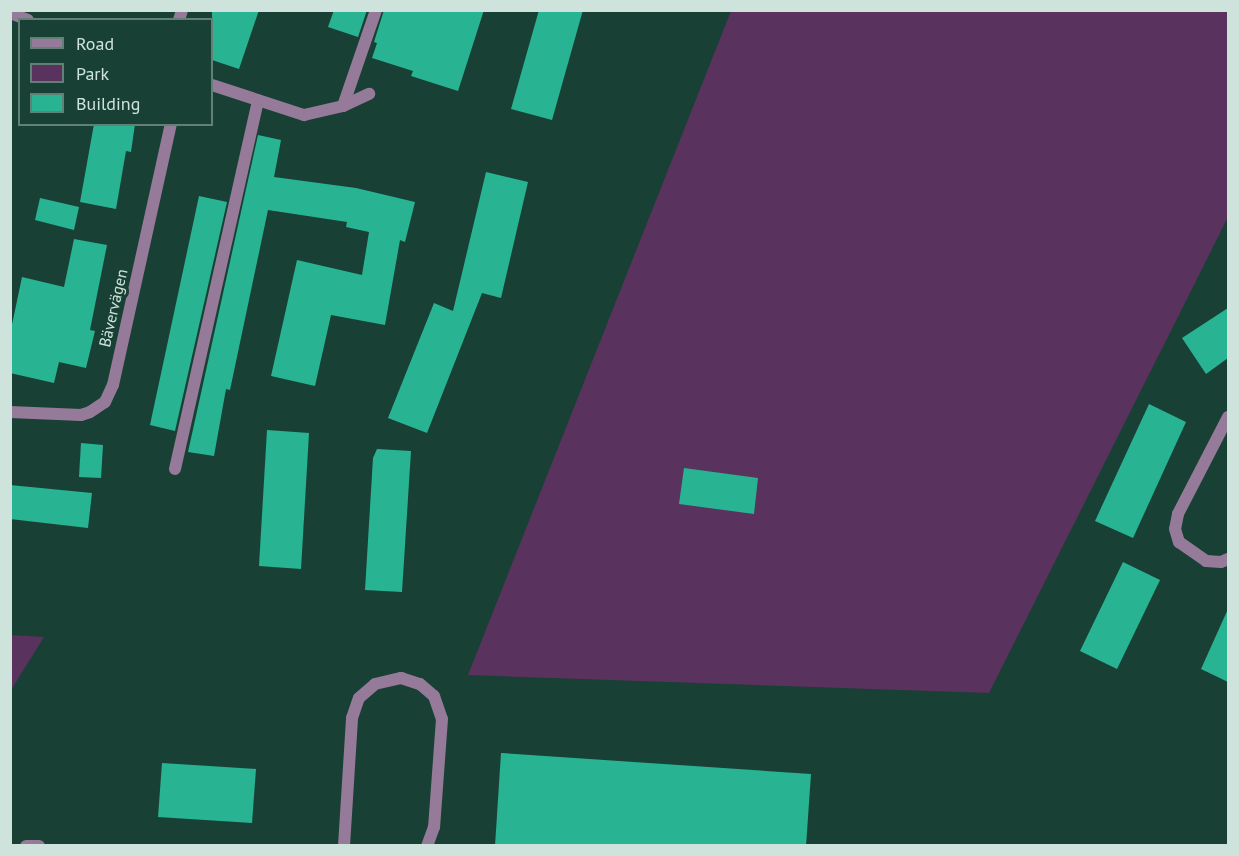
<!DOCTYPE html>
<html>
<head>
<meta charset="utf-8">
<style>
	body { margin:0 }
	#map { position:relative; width:1239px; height:856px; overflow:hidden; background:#194035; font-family:"PT Sans",sans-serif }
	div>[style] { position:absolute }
	.green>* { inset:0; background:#5a325e }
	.building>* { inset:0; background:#28b493 }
	.lane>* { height:12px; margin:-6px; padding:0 6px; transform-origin:6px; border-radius:6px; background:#967a99 }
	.street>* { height:12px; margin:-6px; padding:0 6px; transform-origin:6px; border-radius:6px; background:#967a99 }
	span { translate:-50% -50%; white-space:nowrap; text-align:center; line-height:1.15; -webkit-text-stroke:6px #194035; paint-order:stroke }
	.street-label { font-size:16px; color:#cee3db }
	.frame { position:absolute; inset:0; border:12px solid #cee3db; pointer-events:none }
	.legend { position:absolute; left:18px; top:18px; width:195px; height:108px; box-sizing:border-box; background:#194035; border:2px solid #618177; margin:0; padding:8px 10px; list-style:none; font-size:18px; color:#cee3db }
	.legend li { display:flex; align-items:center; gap:12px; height:30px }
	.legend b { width:30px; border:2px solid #618177 }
</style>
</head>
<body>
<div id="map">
	<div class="green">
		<div style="clip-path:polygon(731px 11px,1228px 11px,1228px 217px,989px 693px,468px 675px)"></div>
		<div style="clip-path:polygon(11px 635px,44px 637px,11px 690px,10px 635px)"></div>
	</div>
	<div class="building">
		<div style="clip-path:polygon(212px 10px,259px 10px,239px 69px,212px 60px)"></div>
		<div style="clip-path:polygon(334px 10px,367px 10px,358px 37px,328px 27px)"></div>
		<div style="clip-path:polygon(384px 10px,484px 10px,458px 91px,411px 76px,413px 71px,372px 58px,377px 43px,374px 42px)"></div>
		<div style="clip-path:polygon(539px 10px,583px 10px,552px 120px,511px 109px)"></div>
		<div style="clip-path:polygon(94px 124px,135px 124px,131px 152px,126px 151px,116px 209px,80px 202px)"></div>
		<div style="clip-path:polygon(258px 135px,281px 140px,274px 177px,356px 188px,415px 202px,405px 242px,400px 240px,385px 325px,331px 315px,315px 386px,271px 376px,297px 260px,362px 275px,369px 232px,346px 227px,347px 222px,268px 210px,230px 390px,226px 389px,214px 456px,188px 452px)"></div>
		<div style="clip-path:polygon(486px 172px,528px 182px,501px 298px,482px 293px,427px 433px,388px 418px,434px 303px,453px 311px)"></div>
		<div style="clip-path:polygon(199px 196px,227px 202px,175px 431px,150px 425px)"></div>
		<div style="clip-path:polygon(40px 198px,79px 207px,74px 230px,35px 220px)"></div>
		<div style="clip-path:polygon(74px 239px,107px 245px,90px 330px,95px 331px,86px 368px,59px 362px,54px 383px,10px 373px,10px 334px,22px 277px,64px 287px)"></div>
		<div style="clip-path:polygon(1228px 308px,1228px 358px,1206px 374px,1182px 338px)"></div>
		<div style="clip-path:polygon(1149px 404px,1186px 422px,1133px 538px,1095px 521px)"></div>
		<div style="clip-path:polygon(267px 430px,309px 433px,301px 569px,259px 566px)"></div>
		<div style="clip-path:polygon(81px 443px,103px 445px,101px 478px,79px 477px)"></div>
		<div style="clip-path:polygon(377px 449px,411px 451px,402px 592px,365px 590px,373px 458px)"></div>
		<div style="clip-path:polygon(684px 468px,758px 478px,754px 514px,679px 504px)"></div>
		<div style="clip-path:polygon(10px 485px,92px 493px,88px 528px,10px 519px)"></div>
		<div style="clip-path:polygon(1123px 562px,1160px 580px,1117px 669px,1080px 651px)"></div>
		<div style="clip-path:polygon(1228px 609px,1228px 682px,1201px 669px)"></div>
		<div style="clip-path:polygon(501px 753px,811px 774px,806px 846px,495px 846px)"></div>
		<div style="clip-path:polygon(162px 763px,256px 769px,252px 823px,158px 817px)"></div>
	</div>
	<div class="lane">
		<div style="left:343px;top:106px;width:102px;rotate:-71deg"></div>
		<div style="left:1228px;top:417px;width:109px;rotate:117.3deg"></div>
		<div style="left:1178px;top:514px;width:15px;rotate:101deg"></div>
		<div style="left:1175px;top:529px;width:14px;rotate:73deg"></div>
		<div style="left:1179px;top:542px;width:33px;rotate:35deg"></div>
		<div style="left:1206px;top:561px;width:15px;rotate:4deg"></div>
		<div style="left:1221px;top:562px;width:8px;rotate:-23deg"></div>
		<div style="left:175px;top:469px;width:378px;rotate:-77.3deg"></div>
	</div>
	<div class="street">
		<div style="left:10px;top:13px;width:19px;rotate:21deg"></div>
		<div style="left:179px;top:20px;width:10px;rotate:-73deg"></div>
		<div style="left:212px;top:85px;width:97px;rotate:18.1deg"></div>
		<div style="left:304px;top:115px;width:40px;rotate:-13deg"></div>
		<div style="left:343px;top:106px;width:29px;rotate:-25deg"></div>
		<div style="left:10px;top:412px;width:71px;rotate:2.4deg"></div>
		<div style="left:81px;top:415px;width:9px;rotate:-18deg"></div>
		<div style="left:90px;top:412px;width:18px;rotate:-34deg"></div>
		<div style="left:105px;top:402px;width:19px;rotate:-65deg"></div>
		<div style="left:113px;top:385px;width:267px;rotate:-77.5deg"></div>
		<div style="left:26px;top:846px;width:13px"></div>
		<div style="left:344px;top:846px;width:128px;rotate:-86.4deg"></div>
		<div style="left:352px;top:718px;width:21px;rotate:-71deg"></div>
		<div style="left:359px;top:698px;width:21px;rotate:-41deg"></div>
		<div style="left:375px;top:684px;width:27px;rotate:-13deg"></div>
		<div style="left:401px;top:678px;width:20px;rotate:18deg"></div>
		<div style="left:420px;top:684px;width:18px;rotate:41deg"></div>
		<div style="left:434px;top:696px;width:24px;rotate:71deg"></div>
		<div style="left:442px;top:719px;width:108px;rotate:94.2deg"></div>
		<div style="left:434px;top:827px;width:20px;rotate:110deg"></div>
	</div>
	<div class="street-label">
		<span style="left:113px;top:308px;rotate:-77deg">Bävervägen</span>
	</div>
	<div class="frame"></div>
	<ul class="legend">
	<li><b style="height:8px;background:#967a99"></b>Road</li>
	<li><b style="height:16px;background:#5a325e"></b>Park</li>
	<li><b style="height:16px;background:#28b493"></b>Building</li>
	</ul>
</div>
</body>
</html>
